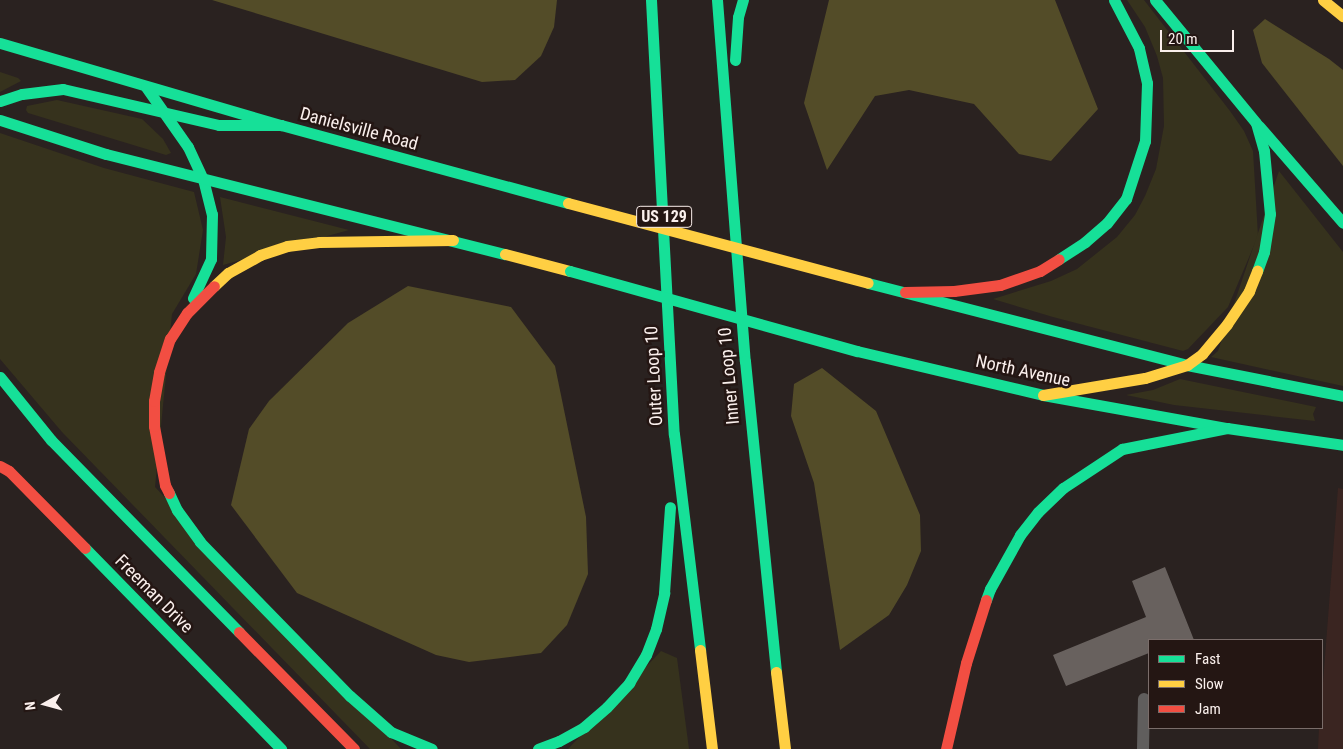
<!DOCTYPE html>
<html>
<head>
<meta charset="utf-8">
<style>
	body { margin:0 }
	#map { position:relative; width:1343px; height:749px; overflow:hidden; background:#2a2220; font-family:"Roboto Condensed",sans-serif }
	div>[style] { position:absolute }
	.built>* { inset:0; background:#3a2521 }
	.green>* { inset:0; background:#36321d }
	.forest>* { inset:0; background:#534c28 }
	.building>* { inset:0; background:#68615e }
	.lane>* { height:12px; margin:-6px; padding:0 6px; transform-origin:6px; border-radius:6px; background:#605e5d }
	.fast>* { height:11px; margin:-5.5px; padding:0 5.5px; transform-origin:5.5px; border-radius:5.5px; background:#16e098 }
	.slow>* { height:11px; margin:-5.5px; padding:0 5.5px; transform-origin:5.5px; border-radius:5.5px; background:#ffcf43 }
	.jam>* { height:11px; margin:-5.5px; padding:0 5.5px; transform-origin:5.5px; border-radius:5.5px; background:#f24e42 }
	.fast-bridge>* { height:11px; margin:-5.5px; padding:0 5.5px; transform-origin:5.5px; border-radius:5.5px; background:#16e098 }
	.slow-bridge>* { height:11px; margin:-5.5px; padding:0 5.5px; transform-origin:5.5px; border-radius:5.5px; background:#ffcf43 }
	span { translate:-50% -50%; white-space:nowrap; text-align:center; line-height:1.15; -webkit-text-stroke:5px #241613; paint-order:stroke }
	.shield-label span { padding:1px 4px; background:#241613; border:1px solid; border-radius:4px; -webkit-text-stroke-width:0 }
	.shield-label { font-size:16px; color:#faefec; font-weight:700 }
	.street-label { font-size:18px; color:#faefec }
	.legend { position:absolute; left:1148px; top:639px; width:175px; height:90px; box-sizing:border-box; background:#241613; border:1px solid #7a6d6a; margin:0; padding:6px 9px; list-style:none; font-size:15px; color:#faefec }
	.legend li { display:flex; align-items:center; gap:10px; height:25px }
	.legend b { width:25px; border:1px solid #7a6d6a }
	.north { position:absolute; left:20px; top:679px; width:50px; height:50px; -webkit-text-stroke:4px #241613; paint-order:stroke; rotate:263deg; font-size:14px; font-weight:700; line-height:20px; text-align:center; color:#faefec }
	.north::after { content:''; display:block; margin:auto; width:18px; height:22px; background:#faefec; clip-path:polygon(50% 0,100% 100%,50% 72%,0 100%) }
	.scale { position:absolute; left:1160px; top:30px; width:74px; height:22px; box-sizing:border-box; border:2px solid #faefec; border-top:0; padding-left:6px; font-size:15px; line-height:18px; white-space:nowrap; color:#faefec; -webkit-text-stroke:4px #241613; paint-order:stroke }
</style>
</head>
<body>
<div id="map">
	<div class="built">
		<div style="clip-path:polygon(1338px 488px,1343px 489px,1343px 749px,1318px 749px,1319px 728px,1322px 728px,1322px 696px)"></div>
	</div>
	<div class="green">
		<div style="clip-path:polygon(1127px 0,1144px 0,1230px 111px,1244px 131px,1253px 151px,1258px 236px,1228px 307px,1188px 349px,1183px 351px,1053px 317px,993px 299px,1051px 281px,1077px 269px,1117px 237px,1135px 215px,1145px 196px,1156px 169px,1164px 126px,1163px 78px,1157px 56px,1145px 27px)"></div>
		<div style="clip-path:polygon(0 72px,18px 78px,21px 81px,0 92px)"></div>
		<div style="clip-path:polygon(57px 100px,142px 119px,163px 139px,171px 153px,166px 155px,28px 113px,26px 110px,27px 106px)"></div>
		<div style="clip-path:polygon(0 133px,104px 168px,194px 192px,203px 230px,196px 274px,172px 314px,155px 487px,401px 749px,370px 749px,62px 432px,0 359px)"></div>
		<div style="clip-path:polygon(1279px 171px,1343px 252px,1343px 386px,1211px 357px,1218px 351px)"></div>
		<div style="clip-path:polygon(220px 197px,349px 230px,223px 265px,226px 237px)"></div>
		<div style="clip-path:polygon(1180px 379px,1316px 407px,1313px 414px,1315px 421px,1174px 405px,1126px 395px,1153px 390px)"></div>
		<div style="clip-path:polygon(661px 651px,677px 658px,689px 749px,568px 749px)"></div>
	</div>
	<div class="forest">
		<div style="clip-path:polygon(212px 0,557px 0,554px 27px,541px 56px,515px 80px,482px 82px)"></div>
		<div style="clip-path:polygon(829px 0,1055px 0,1098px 109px,1051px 161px,1019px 154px,974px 104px,909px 90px,875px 96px,827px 170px,804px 103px)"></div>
		<div style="clip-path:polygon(1265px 19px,1329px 59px,1343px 70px,1343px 166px,1262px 63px,1253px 30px)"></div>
		<div style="clip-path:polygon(408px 286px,511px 307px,555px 366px,586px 517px,588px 574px,567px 625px,541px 653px,469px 662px,436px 655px,297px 593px,231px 505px,249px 429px,269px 401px,348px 323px)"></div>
		<div style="clip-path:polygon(822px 368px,876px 411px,920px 515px,921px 551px,907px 585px,889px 615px,840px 650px,814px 483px,791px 416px,794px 384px)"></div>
	</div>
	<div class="building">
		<div style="clip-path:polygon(1165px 567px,1194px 640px,1149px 640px,1149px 653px,1066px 686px,1053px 655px,1146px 617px,1132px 581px)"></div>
	</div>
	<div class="lane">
		<div style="left:1143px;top:749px;width:50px;rotate:-88.9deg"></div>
	</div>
	<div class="fast">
		<div style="left:651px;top:0;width:435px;rotate:87deg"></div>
		<div style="left:674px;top:434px;width:218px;rotate:83.1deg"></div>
		<div style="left:717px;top:0;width:362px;rotate:85.6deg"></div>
		<div style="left:745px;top:361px;width:313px;rotate:84.3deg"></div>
		<div style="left:1155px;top:0;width:159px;rotate:50.6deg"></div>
		<div style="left:1256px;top:123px;width:29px;rotate:74deg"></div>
		<div style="left:1264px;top:151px;width:63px;rotate:84.6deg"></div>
		<div style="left:1270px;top:214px;width:38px;rotate:99deg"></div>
		<div style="left:1264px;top:252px;width:20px;rotate:110deg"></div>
		<div style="left:0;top:43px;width:293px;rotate:16.3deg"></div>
		<div style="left:281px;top:125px;width:297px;rotate:15.2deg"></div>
		<div style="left:735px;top:60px;width:43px;rotate:-86deg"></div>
		<div style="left:738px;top:17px;width:18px;rotate:-74deg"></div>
		<div style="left:146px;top:87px;width:73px;rotate:55deg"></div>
		<div style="left:188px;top:147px;width:35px;rotate:65deg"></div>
		<div style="left:203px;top:179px;width:36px;rotate:76deg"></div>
		<div style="left:212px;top:214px;width:45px;rotate:91.3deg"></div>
		<div style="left:211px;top:259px;width:43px;rotate:114.8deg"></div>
		<div style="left:0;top:101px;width:23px;rotate:-18deg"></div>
		<div style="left:22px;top:94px;width:41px;rotate:-7deg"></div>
		<div style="left:63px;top:89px;width:160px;rotate:13deg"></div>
		<div style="left:219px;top:125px;width:62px"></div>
		<div style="left:0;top:120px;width:111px;rotate:17.8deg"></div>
		<div style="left:106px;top:154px;width:411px;rotate:14.1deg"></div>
		<div style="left:1259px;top:126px;width:128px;rotate:49.1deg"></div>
		<div style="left:1059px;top:259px;width:31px;rotate:-33deg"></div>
		<div style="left:1085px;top:242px;width:29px;rotate:-41deg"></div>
		<div style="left:1107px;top:223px;width:31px;rotate:-52deg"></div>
		<div style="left:1126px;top:199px;width:61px;rotate:-71.9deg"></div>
		<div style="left:1145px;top:141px;width:58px;rotate:-88deg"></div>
		<div style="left:1147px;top:83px;width:36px;rotate:-103deg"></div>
		<div style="left:1139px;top:48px;width:54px;rotate:-117.5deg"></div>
		<div style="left:868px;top:283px;width:329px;rotate:14.4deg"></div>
		<div style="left:1187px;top:365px;width:159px;rotate:11.2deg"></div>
		<div style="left:857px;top:351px;width:191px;rotate:13.3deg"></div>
		<div style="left:1043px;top:395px;width:187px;rotate:10.2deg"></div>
		<div style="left:1227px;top:428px;width:117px;rotate:8.3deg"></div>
		<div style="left:0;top:377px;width:81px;rotate:51deg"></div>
		<div style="left:51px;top:440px;width:269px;rotate:45.6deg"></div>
		<div style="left:169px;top:493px;width:19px;rotate:65deg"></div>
		<div style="left:177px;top:510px;width:39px;rotate:54deg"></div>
		<div style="left:200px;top:542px;width:215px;rotate:45.8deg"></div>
		<div style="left:350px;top:696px;width:55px;rotate:41.3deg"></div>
		<div style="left:391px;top:732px;width:44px;rotate:22.5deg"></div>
		<div style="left:85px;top:548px;width:281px;rotate:45.7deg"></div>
		<div style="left:986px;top:600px;width:12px;rotate:-70deg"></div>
		<div style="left:990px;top:589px;width:62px;rotate:-60.9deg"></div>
		<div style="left:1020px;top:535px;width:29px;rotate:-52deg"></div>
		<div style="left:1038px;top:512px;width:35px;rotate:-44deg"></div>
		<div style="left:1063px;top:488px;width:71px;rotate:-33.5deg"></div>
		<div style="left:1122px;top:449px;width:107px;rotate:-11.3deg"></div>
		<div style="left:538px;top:749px;width:22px;rotate:-21deg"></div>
		<div style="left:559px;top:741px;width:29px;rotate:-29deg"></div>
		<div style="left:584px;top:727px;width:30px;rotate:-41deg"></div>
		<div style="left:607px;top:707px;width:33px;rotate:-47deg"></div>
		<div style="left:629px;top:683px;width:33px;rotate:-59deg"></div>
		<div style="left:646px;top:655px;width:28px;rotate:-69deg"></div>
		<div style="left:656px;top:629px;width:37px;rotate:-77deg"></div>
		<div style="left:664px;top:593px;width:86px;rotate:-86deg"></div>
	</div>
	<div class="slow">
		<div style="left:1323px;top:0;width:26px;rotate:39deg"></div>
		<div style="left:505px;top:254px;width:67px;rotate:14.7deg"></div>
		<div style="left:214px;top:286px;width:19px;rotate:-43deg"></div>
		<div style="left:228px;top:273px;width:37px;rotate:-29deg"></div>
		<div style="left:260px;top:255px;width:28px;rotate:-18deg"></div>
		<div style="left:287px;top:246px;width:32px;rotate:-7deg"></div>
		<div style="left:319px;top:242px;width:134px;rotate:-0.9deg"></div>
		<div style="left:1043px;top:395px;width:103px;rotate:-9.5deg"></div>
		<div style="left:1145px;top:378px;width:44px;rotate:-17.2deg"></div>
		<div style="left:1187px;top:365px;width:19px;rotate:-36deg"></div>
		<div style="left:1202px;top:354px;width:39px;rotate:-50deg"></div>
		<div style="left:1227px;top:324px;width:40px;rotate:-56deg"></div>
		<div style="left:1249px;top:291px;width:22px;rotate:-68deg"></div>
		<div style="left:700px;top:650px;width:100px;rotate:83.1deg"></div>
		<div style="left:776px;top:672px;width:78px;rotate:83.3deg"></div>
	</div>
	<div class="jam">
		<div style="left:905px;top:292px;width:49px;rotate:-1.2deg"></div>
		<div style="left:954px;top:291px;width:46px;rotate:-7.4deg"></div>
		<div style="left:1000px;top:285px;width:42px;rotate:-19.3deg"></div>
		<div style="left:1040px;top:271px;width:22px;rotate:-32deg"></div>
		<div style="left:0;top:466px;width:10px;rotate:29deg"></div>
		<div style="left:9px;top:471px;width:108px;rotate:45.4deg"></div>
		<div style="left:169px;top:493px;width:9px;rotate:-117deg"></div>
		<div style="left:165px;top:485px;width:60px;rotate:-100.6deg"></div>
		<div style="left:154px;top:426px;width:25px;rotate:-90deg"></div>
		<div style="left:154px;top:401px;width:29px;rotate:-80deg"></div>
		<div style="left:159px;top:372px;width:35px;rotate:-72deg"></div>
		<div style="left:170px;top:339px;width:31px;rotate:-57deg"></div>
		<div style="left:187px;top:313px;width:38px;rotate:-45deg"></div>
		<div style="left:239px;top:632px;width:164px;rotate:45.5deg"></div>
		<div style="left:946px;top:749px;width:88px;rotate:-76.9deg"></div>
		<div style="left:966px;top:663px;width:66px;rotate:-72.4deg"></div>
	</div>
	<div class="fast-bridge">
		<div style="left:570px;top:271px;width:298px;rotate:15.6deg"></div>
	</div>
	<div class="slow-bridge">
		<div style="left:568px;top:203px;width:310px;rotate:14.9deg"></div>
	</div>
	<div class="shield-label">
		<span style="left:664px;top:217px">US 129</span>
	</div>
	<div class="street-label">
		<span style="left:359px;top:129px;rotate:15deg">Danielsville Road</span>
		<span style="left:1023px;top:371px;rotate:12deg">North Avenue</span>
		<span style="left:654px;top:376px;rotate:-93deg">Outer Loop 10</span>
		<span style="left:729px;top:376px;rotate:-95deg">Inner Loop 10</span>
		<span style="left:154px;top:594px;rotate:45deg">Freeman Drive</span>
	</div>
	<ul class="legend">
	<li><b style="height:6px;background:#16e098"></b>Fast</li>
	<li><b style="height:6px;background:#ffcf43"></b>Slow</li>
	<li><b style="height:6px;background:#f24e42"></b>Jam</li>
	</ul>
	<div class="north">N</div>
	<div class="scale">20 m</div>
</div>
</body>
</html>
